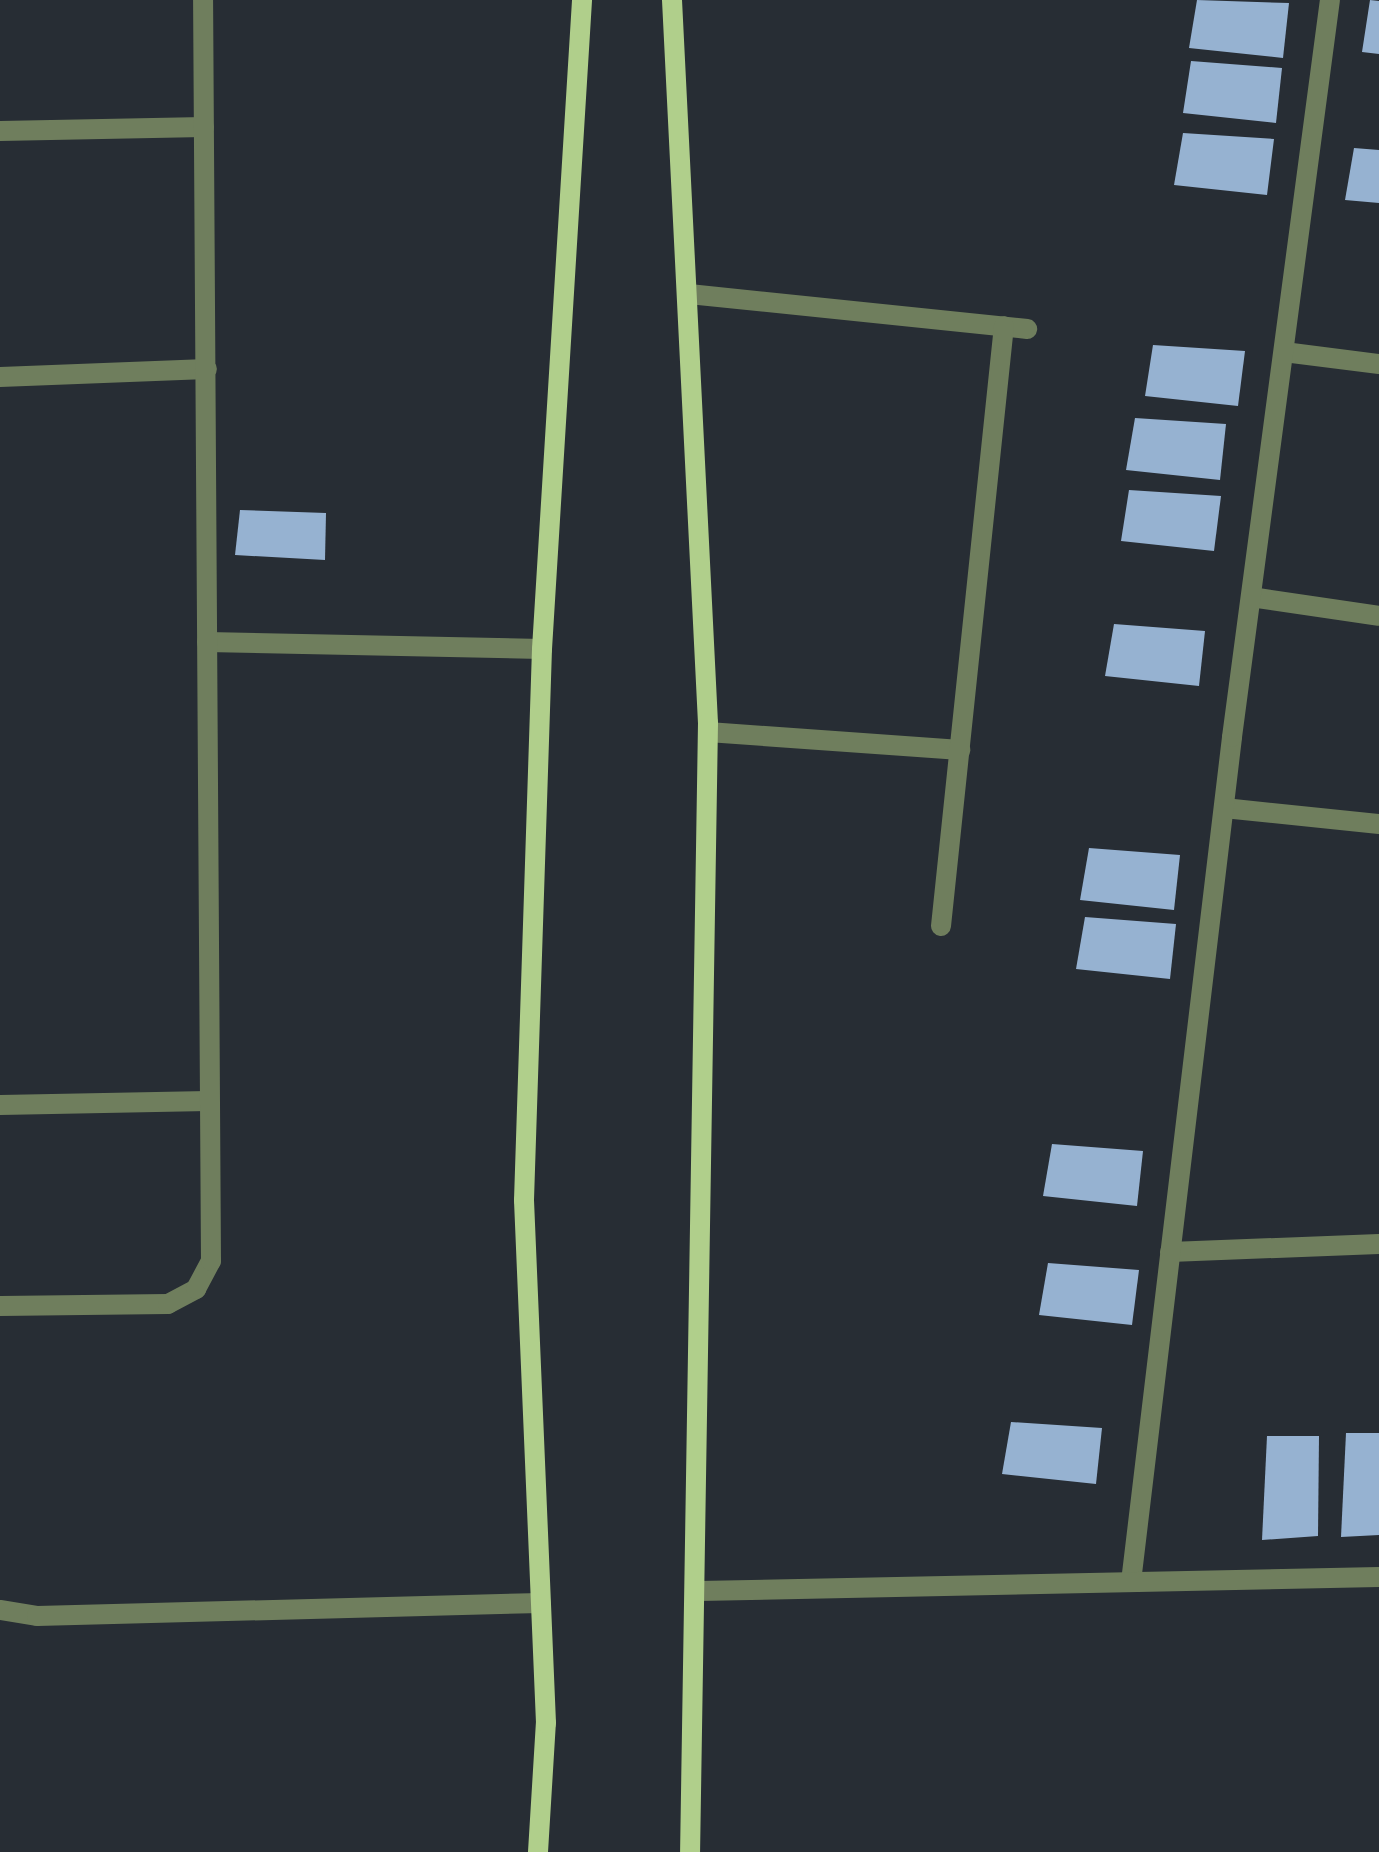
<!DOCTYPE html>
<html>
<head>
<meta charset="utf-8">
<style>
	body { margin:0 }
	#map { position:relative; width:1379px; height:1852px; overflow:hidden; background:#272d34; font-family:"IBM Plex Serif",serif }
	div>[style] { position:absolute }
	.building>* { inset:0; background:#96b2d1 }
	.minor>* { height:20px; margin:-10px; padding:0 10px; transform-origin:10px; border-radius:10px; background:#6f7e5d }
	.major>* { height:20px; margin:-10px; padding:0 10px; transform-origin:10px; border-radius:10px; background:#b0cf8b }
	span { translate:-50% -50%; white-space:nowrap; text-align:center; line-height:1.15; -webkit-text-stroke:8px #272d34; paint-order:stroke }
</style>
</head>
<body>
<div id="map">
	<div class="building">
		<div style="clip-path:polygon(1197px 0,1289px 3px,1283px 58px,1189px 48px)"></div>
		<div style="clip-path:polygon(1370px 0,1379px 1px,1379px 54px,1362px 52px)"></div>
		<div style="clip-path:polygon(1191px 61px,1282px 68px,1276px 123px,1183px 113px)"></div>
		<div style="clip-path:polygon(1183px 133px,1274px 139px,1267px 195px,1174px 185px)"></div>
		<div style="clip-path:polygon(1354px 148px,1379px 150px,1379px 203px,1345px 200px)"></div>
		<div style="clip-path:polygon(1153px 345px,1245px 351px,1238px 406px,1145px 396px)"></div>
		<div style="clip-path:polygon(1135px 418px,1226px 424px,1220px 480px,1126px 470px)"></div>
		<div style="clip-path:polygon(1129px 490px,1221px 496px,1214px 551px,1121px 541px)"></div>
		<div style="clip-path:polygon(240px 510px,326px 513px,325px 560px,235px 555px)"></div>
		<div style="clip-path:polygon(1114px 624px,1205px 631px,1199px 686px,1105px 676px)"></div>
		<div style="clip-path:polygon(1089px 848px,1180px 855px,1174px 910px,1080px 900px)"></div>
		<div style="clip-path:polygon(1085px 917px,1176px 924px,1170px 979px,1076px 969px)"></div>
		<div style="clip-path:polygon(1052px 1144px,1143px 1151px,1137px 1206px,1043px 1196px)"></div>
		<div style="clip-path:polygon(1048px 1263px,1139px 1270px,1132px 1325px,1039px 1315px)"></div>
		<div style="clip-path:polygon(1011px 1422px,1102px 1428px,1096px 1484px,1002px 1474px)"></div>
		<div style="clip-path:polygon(1346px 1433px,1379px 1433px,1379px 1535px,1341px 1537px)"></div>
		<div style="clip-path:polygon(1267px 1436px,1319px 1436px,1318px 1536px,1262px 1540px)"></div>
	</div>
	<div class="minor">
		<div style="left:0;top:131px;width:204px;rotate:-1.1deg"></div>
		<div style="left:689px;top:294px;width:340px;rotate:5.9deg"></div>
		<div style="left:1284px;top:352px;width:96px;rotate:7.2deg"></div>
		<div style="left:0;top:377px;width:207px;rotate:-2.2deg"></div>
		<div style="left:1251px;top:597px;width:129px;rotate:8.4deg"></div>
		<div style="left:207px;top:642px;width:335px;rotate:1.2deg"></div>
		<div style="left:708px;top:732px;width:253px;rotate:4.1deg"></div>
		<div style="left:1224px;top:808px;width:156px;rotate:5.9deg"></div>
		<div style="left:941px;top:926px;width:603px;rotate:-84.01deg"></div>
		<div style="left:0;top:1105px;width:208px;rotate:-1.1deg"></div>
		<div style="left:1170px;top:1252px;width:209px;rotate:-2.2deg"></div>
		<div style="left:0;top:1306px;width:168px;rotate:-0.7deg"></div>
		<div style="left:168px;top:1304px;width:32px;rotate:-28deg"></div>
		<div style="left:196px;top:1289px;width:32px;rotate:-62deg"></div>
		<div style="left:211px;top:1261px;width:1261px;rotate:-90.36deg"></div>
		<div style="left:1131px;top:1582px;width:851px;rotate:-83.18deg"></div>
		<div style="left:1232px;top:737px;width:743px;rotate:-82.43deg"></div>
		<div style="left:699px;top:1591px;width:680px;rotate:-1.18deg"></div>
		<div style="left:0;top:1610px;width:37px;rotate:9deg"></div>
		<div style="left:37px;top:1616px;width:504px;rotate:-1.48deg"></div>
	</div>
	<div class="major">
		<div style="left:672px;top:0;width:724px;rotate:87.15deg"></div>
		<div style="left:708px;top:723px;width:1129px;rotate:90.91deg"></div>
		<div style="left:538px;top:1852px;width:129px;rotate:-86.5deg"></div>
		<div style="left:546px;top:1723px;width:523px;rotate:-92.41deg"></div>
		<div style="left:524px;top:1200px;width:551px;rotate:-88.13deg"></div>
		<div style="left:542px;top:649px;width:650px;rotate:-86.47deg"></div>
	</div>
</div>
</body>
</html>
